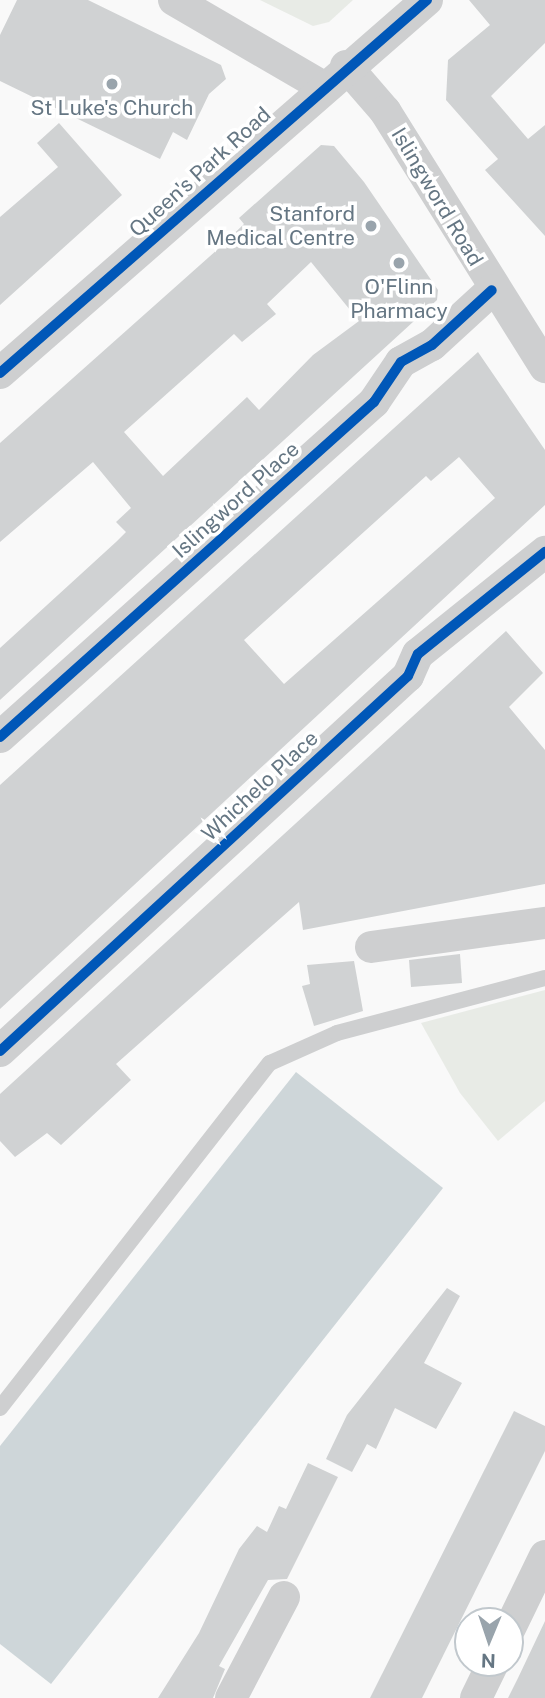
<!DOCTYPE html>
<html>
<head>
<meta charset="utf-8">
<style>
	body { margin:0 }
	#map { position:relative; width:545px; height:1698px; overflow:hidden; background:#f9f9f9; font-family:"Public Sans",sans-serif }
	div>[style] { position:absolute }
	.green>* { inset:0; background:#e8ebe6 }
	.water>* { inset:0; background:#ced6d9 }
	.building>* { inset:0; background:#d0d2d3 }
	.lane>* { height:16px; margin:-8px; padding:0 8px; transform-origin:8px; border-radius:8px; background:#cecfd0 }
	.street>* { height:32px; margin:-16px; padding:0 16px; transform-origin:16px; border-radius:16px; background:#cecfd0 }
	.cycleway>* { height:10px; margin:-5px; padding:0 5px; transform-origin:5px; border-radius:5px; background:#0057b8 }
	.dots>* { width:19px; height:19px; translate:-50% -50%; box-sizing:border-box; border:4px solid #fff; border-radius:50% }
	span { translate:-50% -50%; white-space:nowrap; text-align:center; line-height:1.15; -webkit-text-stroke:7px #fff; paint-order:stroke }
	.poi-label { font-size:21px; color:#657683 }
	.right { translate:-100% -50%; text-align:right }
	.street-label { font-size:21px; color:#657683 }
	.north { position:absolute; left:454px; top:1607px; width:70px; height:70px; box-sizing:border-box; background:#fff; border:2px solid #c1c8cd; border-radius:50%; rotate:182deg; font-size:19px; font-weight:700; line-height:28px; text-align:center; color:#657683 }
	.north::after { content:''; display:block; margin:auto; width:24px; height:32px; background:#99a4ac; clip-path:polygon(50% 0,100% 100%,50% 72%,0 100%) }
</style>
</head>
<body>
<div id="map">
	<div class="green">
		<div style="clip-path:polygon(260px 0,353px 0,329px 22px,313px 26px)"></div>
		<div style="clip-path:polygon(545px 990px,545px 1101px,498px 1141px,460px 1093px,421px 1023px)"></div>
	</div>
	<div class="water">
		<div style="clip-path:polygon(296px 1072px,443px 1188px,51px 1684px,0 1644px,0 1446px)"></div>
	</div>
	<div class="building">
		<div style="clip-path:polygon(17px 0,88px 0,221px 65px,226px 79px,209px 94px,187px 140px,173px 132px,160px 159px,0 81px,0 35px)"></div>
		<div style="clip-path:polygon(469px 0,545px 0,545px 43px,491px 96px,528px 139px,545px 125px,545px 236px,485px 170px,498px 159px,446px 100px,448px 60px,490px 25px)"></div>
		<div style="clip-path:polygon(59px 123px,122px 195px,0 305px,0 217px,58px 167px,37px 143px)"></div>
		<div style="clip-path:polygon(evenodd,321px 145px,334px 146px,364px 182px,438px 290px,437px 300px,0 700px,0 648px,116px 542px,126px 532px,116px 522px,131px 508px,93px 462px,0 542px,0 443px,218px 249px,244px 224px,239px 218px,321px 145px,311px 262px,359px 321px,313px 355px,259px 410px,247px 397px,163px 476px,124px 432px,234px 334px,242px 342px,276px 314px,267px 304px,311px 262px)"></div>
		<div style="clip-path:polygon(evenodd,478px 352px,545px 450px,545px 505px,0 1009px,0 785px,478px 352px,459px 457px,495px 498px,284px 684px,244px 640px,426px 476px,431px 481px,459px 457px)"></div>
		<div style="clip-path:polygon(506px 631px,543px 673px,509px 707px,545px 750px,545px 884px,303px 930px,299px 902px,116px 1064px,131px 1080px,61px 1145px,47px 1133px,15px 1157px,0 1141px,0 1094px)"></div>
		<div style="clip-path:polygon(460px 954px,462px 983px,411px 987px,409px 960px)"></div>
		<div style="clip-path:polygon(354px 961px,363px 1011px,314px 1026px,302px 986px,310px 984px,307px 965px)"></div>
		<div style="clip-path:polygon(447px 1288px,460px 1296px,424px 1363px,462px 1383px,436px 1429px,395px 1408px,376px 1449px,367px 1444px,352px 1472px,326px 1459px,347px 1415px)"></div>
		<div style="clip-path:polygon(514px 1411px,545px 1426px,545px 1451px,422px 1698px,370px 1698px)"></div>
		<div style="clip-path:polygon(308px 1463px,338px 1477px,287px 1579px,268px 1580px,219px 1666px,225px 1669px,213px 1698px,158px 1698px,199px 1633px,239px 1549px,257px 1526px,267px 1532px,279px 1506px,286px 1509px)"></div>
		<div style="clip-path:polygon(545px 1621px,545px 1698px,508px 1698px,518px 1678px)"></div>
	</div>
	<div class="lane">
		<div style="left:0;top:1408px;width:438px;rotate:-52deg"></div>
		<div style="left:270px;top:1063px;width:73px;rotate:-24.1deg"></div>
		<div style="left:337px;top:1033px;width:215px;rotate:-14.8deg"></div>
	</div>
	<div class="street">
		<div style="left:174px;top:0;width:171px;rotate:30.2deg"></div>
		<div style="left:346px;top:66px;width:60px;rotate:49.1deg"></div>
		<div style="left:385px;top:111px;width:302px;rotate:58deg"></div>
		<div style="left:0;top:373px;width:567px;rotate:-41.14deg"></div>
		<div style="left:0;top:737px;width:502px;rotate:-41.85deg"></div>
		<div style="left:374px;top:402px;width:48px;rotate:-56deg"></div>
		<div style="left:401px;top:362px;width:35px;rotate:-29deg"></div>
		<div style="left:432px;top:345px;width:81px;rotate:-42.5deg"></div>
		<div style="left:371px;top:947px;width:176px;rotate:-7.9deg"></div>
		<div style="left:0;top:1051px;width:554px;rotate:-42.59deg"></div>
		<div style="left:408px;top:676px;width:24px;rotate:-66deg"></div>
		<div style="left:418px;top:654px;width:163px;rotate:-38.8deg"></div>
		<div style="left:510px;top:1628px;width:80px;rotate:-64.1deg"></div>
		<div style="left:231px;top:1698px;width:114px;rotate:-62.3deg"></div>
		<div style="left:476px;top:1698px;width:39px;rotate:-64deg"></div>
	</div>
	<div class="cycleway">
		<div style="left:0;top:373px;width:567px;rotate:-41.14deg"></div>
		<div style="left:0;top:737px;width:502px;rotate:-41.85deg"></div>
		<div style="left:374px;top:402px;width:48px;rotate:-56deg"></div>
		<div style="left:401px;top:362px;width:35px;rotate:-29deg"></div>
		<div style="left:432px;top:345px;width:81px;rotate:-42.5deg"></div>
		<div style="left:0;top:1051px;width:554px;rotate:-42.59deg"></div>
		<div style="left:408px;top:676px;width:24px;rotate:-66deg"></div>
		<div style="left:418px;top:654px;width:163px;rotate:-38.8deg"></div>
	</div>
	<div class="dots">
		<div style="left:112px;top:84px;background:#99a4ac"></div>
		<div style="left:371px;top:226px;background:#99a4ac"></div>
		<div style="left:399px;top:263px;background:#99a4ac"></div>
	</div>
	<div class="poi-label">
		<span style="left:112px;top:108px">St Luke's Church</span>
		<span class="right" style="left:355px;top:226px">Stanford<br>Medical Centre</span>
		<span style="left:399px;top:299px">O'Flinn<br>Pharmacy</span>
	</div>
	<div class="street-label">
		<span style="left:200px;top:172px;rotate:-42deg">Queen's Park Road</span>
		<span style="left:437px;top:197px;rotate:59deg">Islingword Road</span>
		<span style="left:236px;top:500px;rotate:-42deg">Islingword Place</span>
		<span style="left:260px;top:786px;rotate:-43deg">Whichelo Place</span>
	</div>
	<div class="north">N</div>
</div>
</body>
</html>
